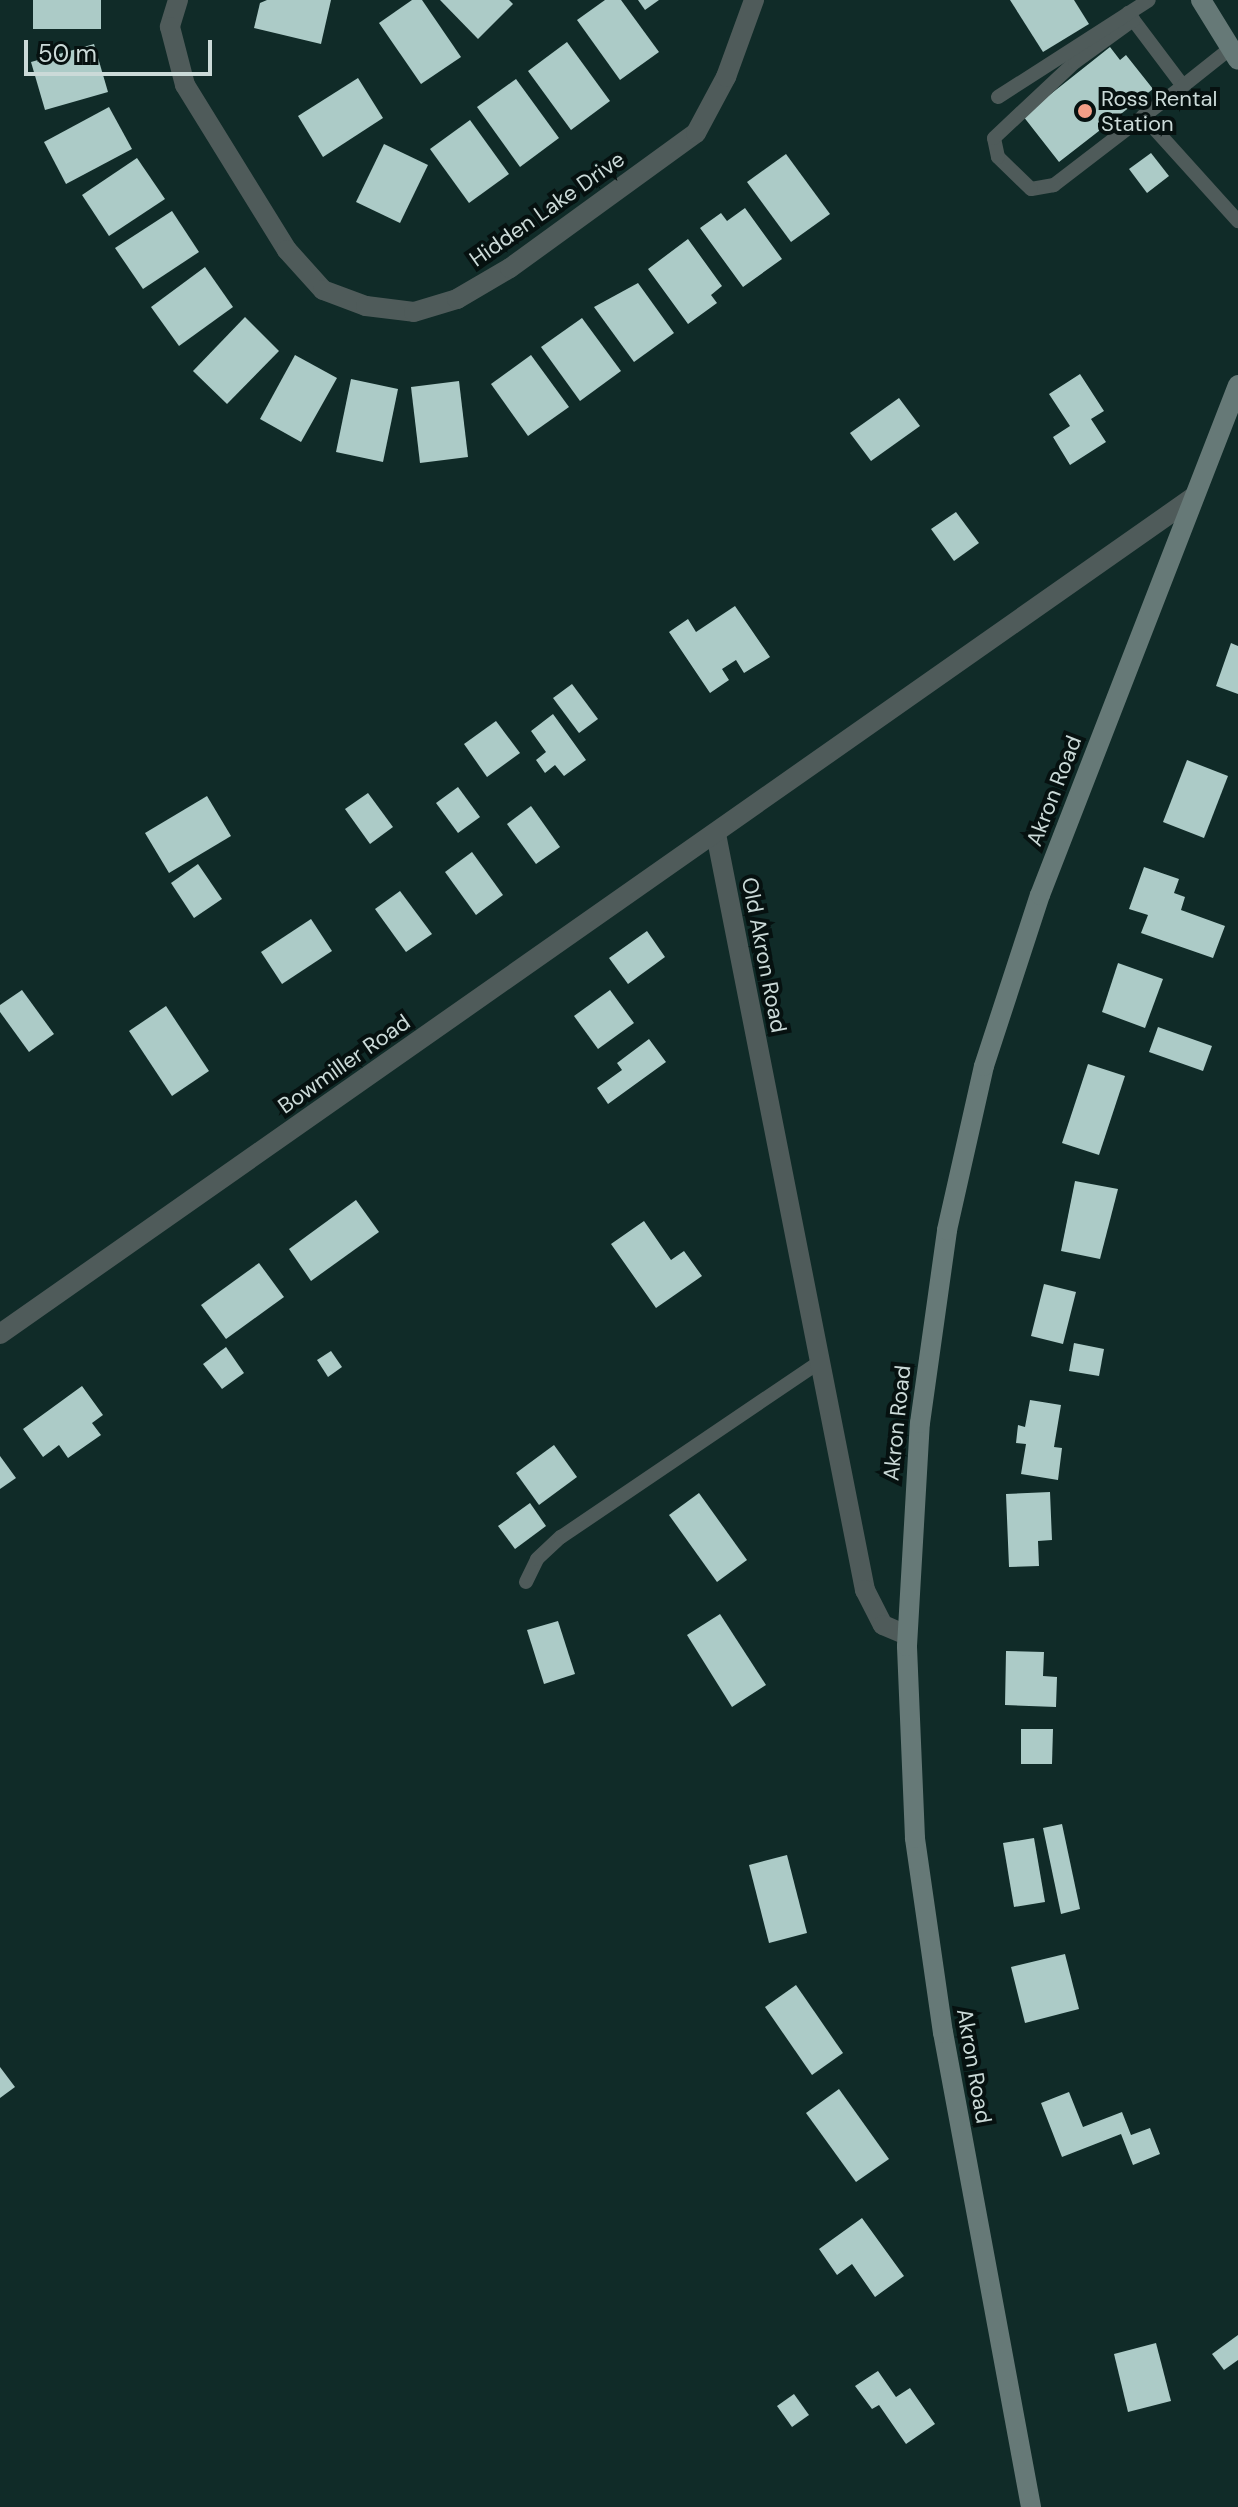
<!DOCTYPE html>
<html>
<head>
<meta charset="utf-8">
<style>
	body { margin:0 }
	#map { position:relative; width:1238px; height:2507px; overflow:hidden; background:#102b28; font-family:"DM Sans",sans-serif }
	div>[style] { position:absolute }
	.building>* { inset:0; background:#accbc7 }
	.lane>* { height:14px; margin:-7px; padding:0 7px; transform-origin:7px; border-radius:7px; background:#4f5b5a }
	.street>* { height:20px; margin:-10px; padding:0 10px; transform-origin:10px; border-radius:10px; background:#4f5b5a }
	.secondary>* { height:20px; margin:-10px; padding:0 10px; transform-origin:10px; border-radius:10px; background:#667977 }
	.dots>* { width:22px; height:22px; translate:-50% -50%; box-sizing:border-box; border:4px solid #061110; border-radius:50% }
	span { translate:-50% -50%; white-space:nowrap; text-align:center; line-height:1.15; -webkit-text-stroke:8px #061110; paint-order:stroke }
	.poi-label { font-size:22px; color:#cbdad8 }
	.left { translate:0 -50%; text-align:left }
	.street-label { font-size:22px; color:#cbdad8 }
	.scale { position:absolute; left:24px; top:40px; width:188px; height:36px; box-sizing:border-box; border:4px solid #cbdad8; border-top:0; padding-left:10px; font-size:24px; line-height:28px; white-space:nowrap; color:#cbdad8; -webkit-text-stroke:6px #061110; paint-order:stroke }
</style>
</head>
<body>
<div id="map">
	<div class="building">
		<div style="clip-path:polygon(33px 0,101px 0,101px 29px,33px 29px)"></div>
		<div style="clip-path:polygon(267px 0,331px 0,321px 44px,254px 28px,260px 3px)"></div>
		<div style="clip-path:polygon(412px 0,422px 0,461px 57px,421px 84px,379px 23px)"></div>
		<div style="clip-path:polygon(440px 0,509px 0,513px 4px,478px 39px)"></div>
		<div style="clip-path:polygon(605px 0,621px 0,659px 52px,620px 80px,577px 20px)"></div>
		<div style="clip-path:polygon(638px 0,659px 0,645px 10px)"></div>
		<div style="clip-path:polygon(1010px 0,1074px 0,1089px 24px,1043px 52px)"></div>
		<div style="clip-path:polygon(567px 42px,610px 101px,571px 130px,528px 71px)"></div>
		<div style="clip-path:polygon(94px 44px,108px 92px,45px 110px,31px 62px)"></div>
		<div style="clip-path:polygon(1110px 47px,1120px 60px,1126px 55px,1153px 89px,1059px 162px,1023px 116px)"></div>
		<div style="clip-path:polygon(358px 78px,383px 118px,323px 157px,298px 116px)"></div>
		<div style="clip-path:polygon(516px 79px,559px 138px,520px 167px,477px 107px)"></div>
		<div style="clip-path:polygon(109px 107px,132px 149px,66px 184px,44px 142px)"></div>
		<div style="clip-path:polygon(470px 120px,509px 174px,469px 203px,430px 149px)"></div>
		<div style="clip-path:polygon(384px 144px,428px 165px,400px 223px,356px 202px)"></div>
		<div style="clip-path:polygon(1151px 153px,1169px 176px,1147px 193px,1129px 169px)"></div>
		<div style="clip-path:polygon(786px 154px,830px 214px,791px 242px,747px 182px)"></div>
		<div style="clip-path:polygon(137px 158px,165px 199px,109px 236px,82px 195px)"></div>
		<div style="clip-path:polygon(745px 208px,782px 259px,743px 287px,700px 228px,721px 213px,727px 221px)"></div>
		<div style="clip-path:polygon(172px 211px,199px 252px,143px 289px,115px 248px)"></div>
		<div style="clip-path:polygon(688px 239px,722px 286px,711px 295px,717px 303px,688px 324px,648px 269px)"></div>
		<div style="clip-path:polygon(205px 267px,233px 307px,179px 346px,151px 307px)"></div>
		<div style="clip-path:polygon(638px 283px,674px 333px,634px 362px,594px 307px)"></div>
		<div style="clip-path:polygon(245px 317px,279px 351px,227px 404px,193px 371px)"></div>
		<div style="clip-path:polygon(582px 318px,621px 371px,580px 401px,541px 347px)"></div>
		<div style="clip-path:polygon(295px 355px,337px 378px,301px 442px,260px 419px)"></div>
		<div style="clip-path:polygon(531px 355px,569px 407px,528px 436px,491px 384px)"></div>
		<div style="clip-path:polygon(1080px 374px,1104px 411px,1091px 419px,1106px 442px,1070px 465px,1053px 437px,1070px 426px,1049px 394px)"></div>
		<div style="clip-path:polygon(351px 379px,398px 389px,383px 462px,336px 452px)"></div>
		<div style="clip-path:polygon(459px 381px,468px 457px,420px 463px,411px 387px)"></div>
		<div style="clip-path:polygon(899px 398px,920px 426px,871px 461px,850px 433px)"></div>
		<div style="clip-path:polygon(956px 512px,979px 543px,954px 561px,931px 529px)"></div>
		<div style="clip-path:polygon(735px 606px,770px 657px,744px 673px,736px 660px,722px 669px,729px 680px,710px 693px,669px 632px,688px 619px,696px 632px)"></div>
		<div style="clip-path:polygon(1231px 643px,1238px 646px,1238px 694px,1216px 686px)"></div>
		<div style="clip-path:polygon(572px 684px,598px 719px,579px 733px,553px 698px)"></div>
		<div style="clip-path:polygon(553px 714px,586px 760px,564px 776px,555px 765px,545px 773px,536px 760px,546px 752px,531px 731px)"></div>
		<div style="clip-path:polygon(496px 721px,520px 753px,487px 777px,464px 744px)"></div>
		<div style="clip-path:polygon(1187px 760px,1228px 776px,1204px 838px,1163px 822px)"></div>
		<div style="clip-path:polygon(458px 787px,480px 817px,458px 833px,436px 803px)"></div>
		<div style="clip-path:polygon(368px 793px,393px 827px,370px 844px,345px 809px)"></div>
		<div style="clip-path:polygon(207px 796px,231px 836px,169px 873px,145px 833px)"></div>
		<div style="clip-path:polygon(531px 806px,560px 847px,536px 864px,507px 824px)"></div>
		<div style="clip-path:polygon(472px 852px,503px 895px,476px 915px,445px 872px)"></div>
		<div style="clip-path:polygon(198px 864px,222px 899px,194px 918px,171px 883px)"></div>
		<div style="clip-path:polygon(1144px 867px,1179px 879px,1174px 893px,1185px 897px,1181px 910px,1225px 926px,1213px 958px,1141px 933px,1148px 915px,1129px 909px)"></div>
		<div style="clip-path:polygon(400px 891px,432px 934px,406px 952px,375px 909px)"></div>
		<div style="clip-path:polygon(311px 919px,332px 951px,282px 984px,261px 952px)"></div>
		<div style="clip-path:polygon(647px 931px,665px 957px,628px 984px,609px 958px)"></div>
		<div style="clip-path:polygon(1118px 963px,1163px 979px,1145px 1028px,1102px 1012px)"></div>
		<div style="clip-path:polygon(22px 990px,54px 1034px,29px 1052px,0 1012px,0 1005px)"></div>
		<div style="clip-path:polygon(610px 990px,634px 1023px,598px 1049px,574px 1016px)"></div>
		<div style="clip-path:polygon(166px 1006px,209px 1071px,172px 1096px,129px 1031px)"></div>
		<div style="clip-path:polygon(1158px 1027px,1212px 1046px,1203px 1071px,1149px 1052px)"></div>
		<div style="clip-path:polygon(649px 1039px,666px 1062px,608px 1104px,597px 1088px,622px 1070px,617px 1063px)"></div>
		<div style="clip-path:polygon(1088px 1064px,1125px 1076px,1099px 1155px,1062px 1143px)"></div>
		<div style="clip-path:polygon(1075px 1181px,1118px 1189px,1100px 1259px,1061px 1251px)"></div>
		<div style="clip-path:polygon(356px 1200px,379px 1232px,311px 1281px,289px 1249px)"></div>
		<div style="clip-path:polygon(644px 1221px,671px 1260px,684px 1251px,702px 1276px,656px 1308px,611px 1244px)"></div>
		<div style="clip-path:polygon(259px 1263px,284px 1297px,226px 1339px,201px 1305px)"></div>
		<div style="clip-path:polygon(1044px 1284px,1076px 1292px,1063px 1344px,1031px 1336px)"></div>
		<div style="clip-path:polygon(1074px 1343px,1104px 1349px,1099px 1376px,1069px 1371px)"></div>
		<div style="clip-path:polygon(226px 1347px,244px 1373px,222px 1389px,203px 1364px)"></div>
		<div style="clip-path:polygon(331px 1351px,342px 1367px,328px 1377px,317px 1360px)"></div>
		<div style="clip-path:polygon(82px 1386px,103px 1415px,92px 1423px,101px 1435px,68px 1458px,59px 1445px,43px 1457px,23px 1429px)"></div>
		<div style="clip-path:polygon(1030px 1400px,1061px 1405px,1054px 1447px,1062px 1448px,1058px 1480px,1021px 1474px,1026px 1444px,1016px 1443px,1018px 1425px,1025px 1427px)"></div>
		<div style="clip-path:polygon(554px 1445px,577px 1477px,539px 1505px,516px 1473px)"></div>
		<div style="clip-path:polygon(0 1456px,16px 1478px,0 1489px)"></div>
		<div style="clip-path:polygon(1050px 1492px,1052px 1540px,1038px 1541px,1039px 1566px,1009px 1567px,1006px 1494px)"></div>
		<div style="clip-path:polygon(699px 1493px,747px 1560px,717px 1582px,669px 1515px)"></div>
		<div style="clip-path:polygon(530px 1503px,546px 1526px,515px 1549px,498px 1526px)"></div>
		<div style="clip-path:polygon(720px 1614px,766px 1685px,732px 1707px,687px 1635px)"></div>
		<div style="clip-path:polygon(558px 1621px,575px 1674px,544px 1684px,527px 1630px)"></div>
		<div style="clip-path:polygon(1006px 1651px,1044px 1652px,1043px 1676px,1057px 1677px,1056px 1707px,1005px 1705px)"></div>
		<div style="clip-path:polygon(1021px 1729px,1053px 1729px,1052px 1764px,1021px 1764px)"></div>
		<div style="clip-path:polygon(1062px 1824px,1080px 1909px,1061px 1914px,1043px 1828px)"></div>
		<div style="clip-path:polygon(1034px 1838px,1045px 1902px,1014px 1907px,1003px 1843px)"></div>
		<div style="clip-path:polygon(787px 1855px,807px 1933px,769px 1943px,749px 1865px)"></div>
		<div style="clip-path:polygon(1065px 1954px,1079px 2009px,1025px 2023px,1011px 1967px)"></div>
		<div style="clip-path:polygon(796px 1985px,843px 2053px,812px 2075px,765px 2007px)"></div>
		<div style="clip-path:polygon(0 2067px,15px 2087px,0 2098px)"></div>
		<div style="clip-path:polygon(839px 2089px,889px 2159px,856px 2182px,806px 2113px)"></div>
		<div style="clip-path:polygon(1069px 2092px,1083px 2127px,1122px 2112px,1131px 2135px,1150px 2128px,1160px 2154px,1133px 2165px,1121px 2134px,1062px 2157px,1041px 2103px)"></div>
		<div style="clip-path:polygon(862px 2218px,904px 2276px,875px 2297px,852px 2264px,837px 2275px,819px 2249px)"></div>
		<div style="clip-path:polygon(1238px 2335px,1238px 2360px,1224px 2370px,1212px 2354px)"></div>
		<div style="clip-path:polygon(1156px 2343px,1171px 2401px,1128px 2412px,1114px 2354px)"></div>
		<div style="clip-path:polygon(878px 2371px,896px 2397px,910px 2388px,935px 2424px,906px 2444px,879px 2405px,872px 2409px,855px 2386px)"></div>
		<div style="clip-path:polygon(794px 2394px,809px 2415px,792px 2427px,777px 2406px)"></div>
	</div>
	<div class="lane">
		<div style="left:1128px;top:13px;width:91px;rotate:53deg"></div>
		<div style="left:1183px;top:86px;width:163px;rotate:142.5deg"></div>
		<div style="left:1054px;top:185px;width:23px;rotate:170deg"></div>
		<div style="left:1031px;top:189px;width:46px;rotate:-135.9deg"></div>
		<div style="left:998px;top:157px;width:19px;rotate:-102deg"></div>
		<div style="left:994px;top:138px;width:111px;rotate:-43.2deg"></div>
		<div style="left:1075px;top:62px;width:72px;rotate:-35.9deg"></div>
		<div style="left:1183px;top:86px;width:61px;rotate:-38.4deg"></div>
		<div style="left:998px;top:97px;width:179px;rotate:-32.7deg"></div>
		<div style="left:1143px;top:116px;width:142px;rotate:47.9deg"></div>
		<div style="left:526px;top:1582px;width:25px;rotate:-64deg"></div>
		<div style="left:537px;top:1559px;width:33px;rotate:-43deg"></div>
		<div style="left:561px;top:1537px;width:314px;rotate:-34.1deg"></div>
	</div>
	<div class="street">
		<div style="left:178px;top:0;width:28px;rotate:107deg"></div>
		<div style="left:170px;top:27px;width:60px;rotate:75.5deg"></div>
		<div style="left:185px;top:85px;width:194px;rotate:58.3deg"></div>
		<div style="left:287px;top:250px;width:54px;rotate:48deg"></div>
		<div style="left:323px;top:290px;width:46px;rotate:20.4deg"></div>
		<div style="left:366px;top:306px;width:48px;rotate:7.1deg"></div>
		<div style="left:414px;top:312px;width:45px;rotate:-16.8deg"></div>
		<div style="left:457px;top:299px;width:61px;rotate:-30.3deg"></div>
		<div style="left:510px;top:268px;width:230px;rotate:-36deg"></div>
		<div style="left:696px;top:133px;width:64px;rotate:-61.8deg"></div>
		<div style="left:726px;top:77px;width:82px;rotate:-70deg"></div>
		<div style="left:716px;top:834px;width:771px;rotate:78.85deg"></div>
		<div style="left:865px;top:1590px;width:39px;rotate:63deg"></div>
		<div style="left:883px;top:1625px;width:26px;rotate:23deg"></div>
		<div style="left:0;top:1334px;width:1456px;rotate:-35.04deg"></div>
	</div>
	<div class="secondary">
		<div style="left:1201px;top:0;width:70px;rotate:58.3deg"></div>
		<div style="left:1031px;top:2507px;width:482px;rotate:-100.5deg"></div>
		<div style="left:943px;top:2033px;width:197px;rotate:-98.2deg"></div>
		<div style="left:915px;top:1838px;width:192px;rotate:-92.4deg"></div>
		<div style="left:907px;top:1646px;width:223px;rotate:-86.7deg"></div>
		<div style="left:920px;top:1423px;width:195px;rotate:-82deg"></div>
		<div style="left:947px;top:1230px;width:168px;rotate:-77.3deg"></div>
		<div style="left:984px;top:1066px;width:180px;rotate:-71.9deg"></div>
		<div style="left:1040px;top:895px;width:547px;rotate:-68.78deg"></div>
	</div>
	<div class="dots">
		<div style="left:1085px;top:111px;background:#f49e87"></div>
	</div>
	<div class="poi-label">
		<span class="left" style="left:1101px;top:111px">Ross Rental<br>Station</span>
	</div>
	<div class="street-label">
		<span style="left:547px;top:209px;rotate:-35deg">Hidden Lake Drive</span>
		<span style="left:1054px;top:791px;rotate:-69deg">Akron Road</span>
		<span style="left:764px;top:955px;rotate:79deg">Old Akron Road</span>
		<span style="left:344px;top:1064px;rotate:-35deg">Bowmiller Road</span>
		<span style="left:897px;top:1423px;rotate:-84deg">Akron Road</span>
		<span style="left:974px;top:2066px;rotate:80deg">Akron Road</span>
	</div>
	<div class="scale">50 m</div>
</div>
</body>
</html>
